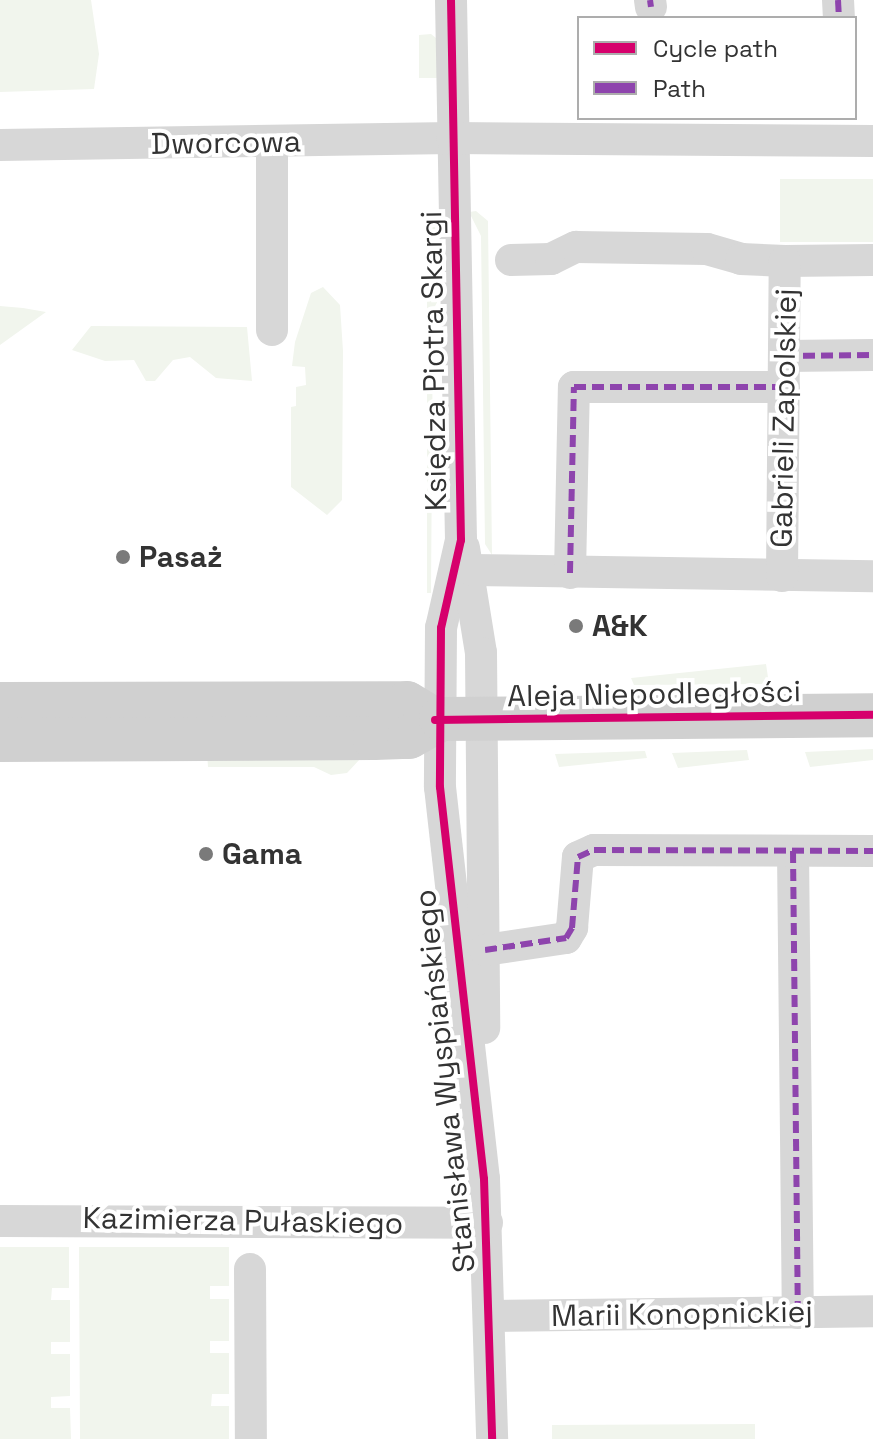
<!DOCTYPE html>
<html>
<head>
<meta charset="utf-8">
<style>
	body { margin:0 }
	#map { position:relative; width:873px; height:1439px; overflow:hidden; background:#fff; font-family:"Space Grotesk",sans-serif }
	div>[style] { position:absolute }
	.green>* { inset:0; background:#f1f5ed }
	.street>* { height:32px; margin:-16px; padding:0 16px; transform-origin:16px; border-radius:16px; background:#d7d7d7 }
	.secondary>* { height:44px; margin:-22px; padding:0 22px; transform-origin:22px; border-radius:22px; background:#d0d0d0 }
	.quiet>* { height:6px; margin-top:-3px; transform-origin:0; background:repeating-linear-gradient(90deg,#8e44ad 0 12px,transparent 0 18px) }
	.cycleway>* { height:8px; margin:-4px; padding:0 4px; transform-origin:4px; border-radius:4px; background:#d6006c }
	.dots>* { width:22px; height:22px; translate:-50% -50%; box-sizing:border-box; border:4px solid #fff; border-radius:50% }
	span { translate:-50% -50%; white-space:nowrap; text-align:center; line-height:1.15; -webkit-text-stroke:8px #fff; paint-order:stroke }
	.street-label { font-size:30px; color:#333 }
	.poi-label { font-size:30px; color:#333; font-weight:700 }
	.left { translate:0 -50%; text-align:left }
	.legend { position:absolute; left:577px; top:16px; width:280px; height:104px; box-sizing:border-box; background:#fff; border:2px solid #adadad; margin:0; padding:10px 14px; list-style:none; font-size:24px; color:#333 }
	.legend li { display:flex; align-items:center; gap:16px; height:40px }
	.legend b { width:40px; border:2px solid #adadad }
</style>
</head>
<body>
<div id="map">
	<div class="green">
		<div style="clip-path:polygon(0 0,91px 0,99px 54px,94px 89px,0 92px)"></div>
		<div style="clip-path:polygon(431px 34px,436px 38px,438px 78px,419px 78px,419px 35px)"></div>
		<div style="clip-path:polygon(780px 179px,873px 179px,873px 242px,780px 242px)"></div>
		<div style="clip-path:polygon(476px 211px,488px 221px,492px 555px,485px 544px,481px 236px,469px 212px)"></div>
		<div style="clip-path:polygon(444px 212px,432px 236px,432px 284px,442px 293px,433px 310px,431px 593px,427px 593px,427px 222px)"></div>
		<div style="clip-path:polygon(323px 287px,340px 305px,343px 351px,342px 500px,327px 515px,291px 487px,291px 407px,296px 406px,296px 387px,306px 385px,305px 367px,292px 366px,295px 342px,311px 293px)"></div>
		<div style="clip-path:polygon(0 306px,23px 308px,46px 312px,0 345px)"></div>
		<div style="clip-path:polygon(91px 326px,247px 327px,252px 381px,216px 378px,190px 357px,173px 360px,155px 381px,146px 381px,134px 360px,105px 361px,72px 350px)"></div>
		<div style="clip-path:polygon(766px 664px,769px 684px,634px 685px,631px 678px)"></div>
		<div style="clip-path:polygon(873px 749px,873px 760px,810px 767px,805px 752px)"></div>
		<div style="clip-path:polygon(747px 750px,749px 760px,678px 768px,672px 753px)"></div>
		<div style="clip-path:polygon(645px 751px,647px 758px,559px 767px,555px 754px)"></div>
		<div style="clip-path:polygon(207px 753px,361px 758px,347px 773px,331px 775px,314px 767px,208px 767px)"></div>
		<div style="clip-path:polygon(0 1247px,69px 1247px,69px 1288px,52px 1288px,51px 1300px,70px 1300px,70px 1342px,51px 1342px,51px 1354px,70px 1354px,70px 1396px,51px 1397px,51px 1408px,70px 1408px,71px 1439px,0 1439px)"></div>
		<div style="clip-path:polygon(79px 1247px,229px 1247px,229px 1286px,210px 1286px,210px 1299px,229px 1299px,229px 1341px,210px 1341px,210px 1353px,229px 1353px,229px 1394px,212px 1394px,211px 1406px,229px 1406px,229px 1439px,80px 1439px)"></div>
		<div style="clip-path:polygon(755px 1424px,755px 1439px,552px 1439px,552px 1425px)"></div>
	</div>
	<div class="street">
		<div style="left:451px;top:0;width:540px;rotate:88.94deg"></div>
		<div style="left:461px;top:540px;width:90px;rotate:102.8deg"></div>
		<div style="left:441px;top:628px;width:159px;rotate:90.4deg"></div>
		<div style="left:440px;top:787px;width:394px;rotate:83.6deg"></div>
		<div style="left:484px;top:1179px;width:260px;rotate:88.2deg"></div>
		<div style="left:650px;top:0;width:7px;rotate:82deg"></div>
		<div style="left:838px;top:0;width:18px;rotate:87deg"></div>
		<div style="left:272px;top:143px;width:187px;rotate:90deg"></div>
		<div style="left:0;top:145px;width:452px;rotate:-0.9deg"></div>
		<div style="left:452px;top:138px;width:421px;rotate:0.4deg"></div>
		<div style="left:511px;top:260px;width:40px;rotate:-1.4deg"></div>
		<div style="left:551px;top:259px;width:28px;rotate:-26deg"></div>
		<div style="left:576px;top:247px;width:131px;rotate:0.9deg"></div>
		<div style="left:707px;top:249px;width:35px;rotate:16deg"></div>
		<div style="left:741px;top:259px;width:44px;rotate:2.6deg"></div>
		<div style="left:785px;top:261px;width:88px;rotate:-0.7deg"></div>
		<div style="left:785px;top:356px;width:88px;rotate:-0.7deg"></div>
		<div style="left:464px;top:548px;width:106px;rotate:80.8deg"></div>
		<div style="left:481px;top:653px;width:375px;rotate:89.5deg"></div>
		<div style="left:471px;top:570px;width:402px;rotate:0.9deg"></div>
		<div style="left:570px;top:573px;width:186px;rotate:-88.8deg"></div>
		<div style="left:574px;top:387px;width:210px"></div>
		<div style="left:782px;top:576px;width:315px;rotate:-89.5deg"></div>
		<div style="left:793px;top:851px;width:462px;rotate:89.4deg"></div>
		<div style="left:485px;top:950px;width:82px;rotate:-8.4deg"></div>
		<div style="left:566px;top:938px;width:12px;rotate:-59deg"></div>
		<div style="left:572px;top:928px;width:71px;rotate:-85.2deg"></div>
		<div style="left:578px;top:857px;width:17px;rotate:-24deg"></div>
		<div style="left:594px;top:850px;width:279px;rotate:0.2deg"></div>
		<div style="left:0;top:1221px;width:487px;rotate:0.2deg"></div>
		<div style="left:250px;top:1269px;width:170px;rotate:89.7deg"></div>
		<div style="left:491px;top:1316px;width:382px;rotate:-0.7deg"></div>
	</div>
	<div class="secondary">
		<div style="left:0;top:704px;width:407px;rotate:-0.1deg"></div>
		<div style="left:407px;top:703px;width:33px;rotate:31deg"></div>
		<div style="left:0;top:740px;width:374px;rotate:-0.3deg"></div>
		<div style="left:374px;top:738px;width:35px;rotate:-2deg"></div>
		<div style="left:409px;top:737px;width:37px;rotate:-29deg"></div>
		<div style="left:441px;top:719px;width:432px;rotate:-0.5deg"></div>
	</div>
	<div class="quiet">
		<div style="left:650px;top:0;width:7px;rotate:82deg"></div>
		<div style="left:838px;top:0;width:18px;rotate:87deg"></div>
		<div style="left:785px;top:356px;width:88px;rotate:-0.7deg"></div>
		<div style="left:570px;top:573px;width:186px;rotate:-88.8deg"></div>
		<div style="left:574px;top:387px;width:210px"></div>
		<div style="left:793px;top:851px;width:462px;rotate:89.4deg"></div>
		<div style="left:485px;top:950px;width:82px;rotate:-8.4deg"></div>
		<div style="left:566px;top:938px;width:12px;rotate:-59deg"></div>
		<div style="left:572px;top:928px;width:71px;rotate:-85.2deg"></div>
		<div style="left:578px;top:857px;width:17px;rotate:-24deg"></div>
		<div style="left:594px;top:850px;width:279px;rotate:0.2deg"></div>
	</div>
	<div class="cycleway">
		<div style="left:451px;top:0;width:540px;rotate:88.94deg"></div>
		<div style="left:461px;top:540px;width:90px;rotate:102.8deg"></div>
		<div style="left:441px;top:628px;width:159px;rotate:90.4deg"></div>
		<div style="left:440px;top:787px;width:394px;rotate:83.6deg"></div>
		<div style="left:484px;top:1179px;width:260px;rotate:88.2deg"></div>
		<div style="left:435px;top:720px;width:438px;rotate:-0.7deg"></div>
	</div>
	<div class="dots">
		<div style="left:123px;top:557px;background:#7a7a7a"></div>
		<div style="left:576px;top:626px;background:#7a7a7a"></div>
		<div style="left:206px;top:854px;background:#7a7a7a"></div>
	</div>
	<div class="street-label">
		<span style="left:226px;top:143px;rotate:-1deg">Dworcowa</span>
		<span style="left:434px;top:361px;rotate:-91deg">Księdza Piotra Skargi</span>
		<span style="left:784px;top:418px;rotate:-89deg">Gabrieli Zapolskiej</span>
		<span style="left:654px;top:694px;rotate:-1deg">Aleja Niepodległości</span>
		<span style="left:445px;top:1081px;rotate:-96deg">Stanisława Wyspiańskiego</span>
		<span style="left:243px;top:1221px;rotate:1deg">Kazimierza Pułaskiego</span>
		<span style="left:682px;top:1314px;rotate:-1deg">Marii Konopnickiej</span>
	</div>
	<div class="poi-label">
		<span class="left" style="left:139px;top:557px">Pasaż</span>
		<span class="left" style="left:592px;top:626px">A&amp;K</span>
		<span class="left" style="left:222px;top:854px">Gama</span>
	</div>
	<ul class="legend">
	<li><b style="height:10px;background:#d6006c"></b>Cycle path</li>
	<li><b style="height:10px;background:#8e44ad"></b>Path</li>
	</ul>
</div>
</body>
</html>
